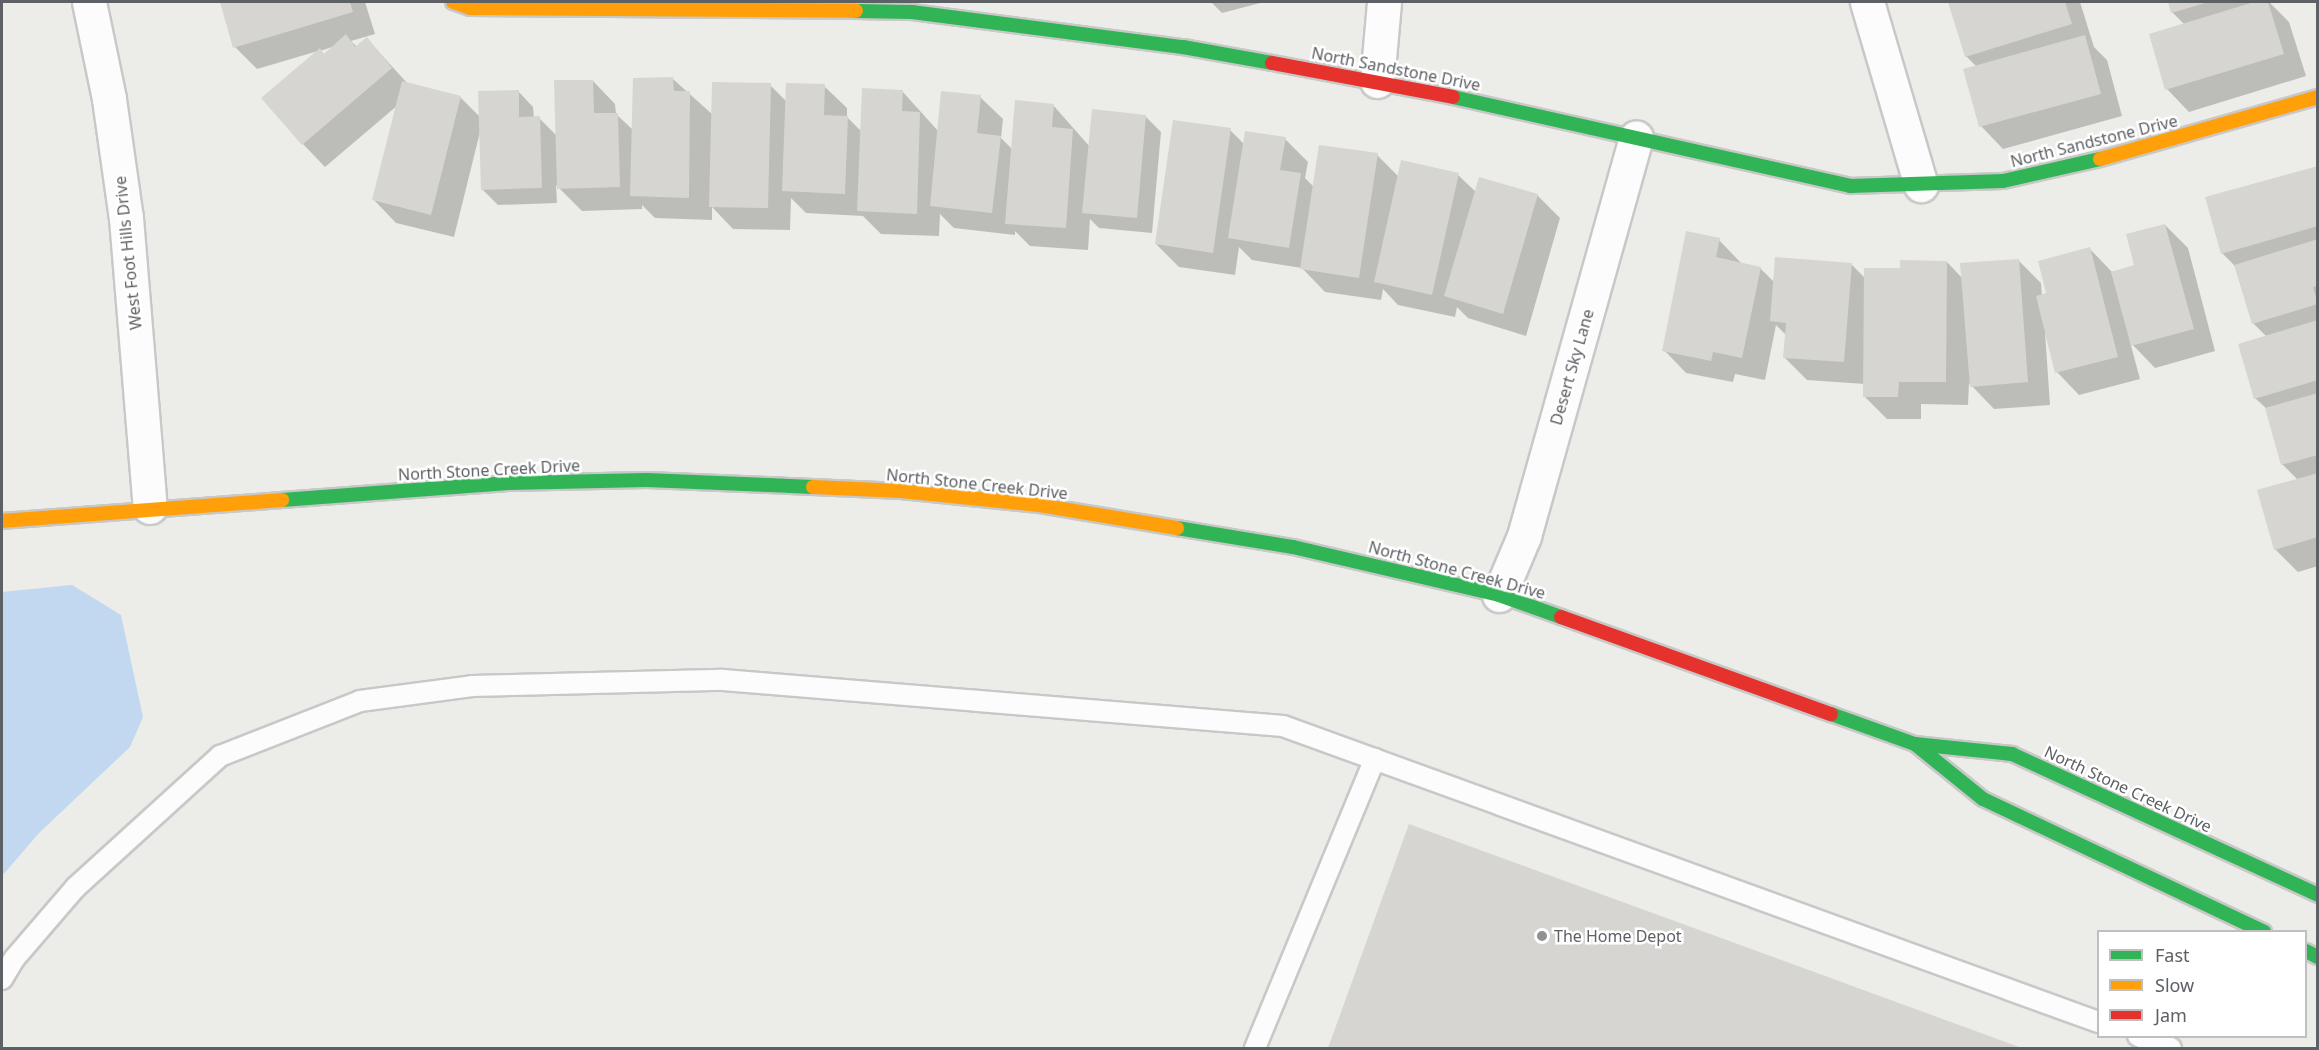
<!DOCTYPE html>
<html>
<head>
<meta charset="utf-8">
<style>
	body { margin:0 }
	#map { position:relative; width:2319px; height:1050px; overflow:hidden; background:#ecece8; font-family:"Noto Sans",sans-serif }
	div>[style] { position:absolute }
	.water>* { inset:0; background:#c1d8f0 }
	.shadow>* { inset:0; background:#0003 }
	.building>* { inset:0; background:#d6d5d2 }
	.roads { filter:drop-shadow(2px 0 #c8c8c8) drop-shadow(-2px 0 #c8c8c8) drop-shadow(0 2px #c8c8c8) drop-shadow(0 -2px #c8c8c8) }
	.lane>* { height:20px; margin:-10px; padding:0 10px; transform-origin:10px; border-radius:10px; background:#fcfcfc }
	.street>* { height:33px; margin:-16.5px; padding:0 16.5px; transform-origin:16.5px; border-radius:16.5px; background:#fcfcfc }
	.fast>* { height:14px; margin:-7px; padding:0 7px; transform-origin:7px; border-radius:7px; background:#30b455 }
	.slow>* { height:14px; margin:-7px; padding:0 7px; transform-origin:7px; border-radius:7px; background:#ff9f0a }
	.jam>* { height:14px; margin:-7px; padding:0 7px; transform-origin:7px; border-radius:7px; background:#e5322d }
	.dots>* { width:16px; height:16px; translate:-50% -50%; box-sizing:border-box; border:3px solid #fff; border-radius:50% }
	span { translate:-50% -50%; white-space:nowrap; text-align:center; line-height:1.15; -webkit-text-stroke:5px #fff; paint-order:stroke }
	.street-label { font-size:16px; color:#5d6064 }
	.poi-label { font-size:16px; color:#5d6064 }
	.left { translate:0 -50%; text-align:left }
	.frame { position:absolute; inset:0; border:3px solid #5d6064; pointer-events:none }
	.legend { position:absolute; left:2097px; top:930px; width:210px; height:108px; box-sizing:border-box; background:#fff; border:2px solid #bebfc1; margin:0; padding:8px 10px; list-style:none; font-size:18px; color:#5d6064 }
	.legend li { display:flex; align-items:center; gap:12px; height:30px }
	.legend b { width:30px; border:2px solid #bebfc1 }
</style>
</head>
<body>
<div id="map">
	<div class="water">
		<div style="clip-path:polygon(72px 585px,121px 615px,143px 717px,130px 747px,39px 833px,2px 876px,2px 592px)"></div>
	</div>
	<div class="shadow">
		<div style="clip-path:polygon(evenodd,221px 2px,365px 2px,375px 34px,351px 41px,357px 47px,367px 39px,408px 84px,460px 97px,480px 117px,518px 91px,533px 107px,534px 118px,539px 118px,557px 136px,593px 81px,615px 104px,616px 114px,633px 130px,673px 79px,713px 115px,770px 85px,786px 101px,824px 86px,847px 108px,847px 117px,861px 131px,902px 91px,939px 132px,980px 97px,1003px 119px,1001px 138px,1013px 150px,1053px 105px,1090px 147px,1145px 116px,1161px 132px,1152px 233px,1099px 228px,1090px 219px,1088px 250px,1030px 246px,1015px 231px,1015px 235px,954px 228px,940px 214px,939px 236px,881px 234px,863px 216px,806px 213px,791px 198px,790px 230px,733px 229px,712px 207px,712px 220px,655px 218px,642px 205px,642px 209px,582px 211px,556px 185px,557px 203px,498px 205px,482px 189px,480px 132px,454px 237px,396px 223px,374px 200px,398px 105px,325px 167px,303px 144px,318px 51px,257px 69px,235px 47px,221px 2px,335px 46px,325px 55px,320px 51px,335px 46px)"></div>
		<div style="clip-path:polygon(1211px 2px,1264px 2px,1222px 13px)"></div>
		<div style="clip-path:polygon(1949px 2px,2080px 2px,2094px 47px,2107px 60px,2122px 116px,2003px 149px,1981px 126px,1977px 67px,1966px 56px)"></div>
		<div style="clip-path:polygon(2169px 2px,2269px 2px,2289px 22px,2306px 76px,2189px 112px,2167px 89px,2184px 24px,2173px 13px)"></div>
		<div style="clip-path:polygon(1230px 130px,1244px 144px,1285px 139px,1308px 162px,1305px 178px,1314px 187px,1377px 155px,1399px 177px,1458px 175px,1476px 192px,1480px 179px,1538px 196px,1560px 218px,1526px 336px,1468px 318px,1457px 307px,1455px 317px,1398px 305px,1383px 289px,1381px 300px,1325px 292px,1302px 268px,1252px 260px,1239px 247px,1235px 275px,1179px 267px,1156px 244px)"></div>
		<div style="clip-path:polygon(2318px 168px,2318px 566px,2298px 572px,2275px 549px,2298px 480px,2282px 464px,2268px 410px,2255px 398px,2267px 337px,2253px 323px,2235px 266px,2222px 253px)"></div>
		<div style="clip-path:polygon(2165px 225px,2188px 248px,2215px 351px,2155px 368px,2130px 342px,2140px 379px,2079px 395px,2057px 372px,2045px 332px,2050px 405px,1994px 409px,1969px 383px,1968px 405px,1921px 404px,1921px 419px,1887px 419px,1864px 396px,1865px 384px,1807px 380px,1784px 357px,1786px 335px,1776px 325px,1765px 380px,1735px 374px,1733px 382px,1686px 373px,1664px 350px,1719px 240px,1742px 264px,1760px 268px,1775px 283px,1851px 264px,1866px 279px,1947px 262px,1963px 279px,2018px 260px,2041px 283px,2042px 296px,2048px 294px,2090px 249px,2112px 272px,2136px 266px)"></div>
		<div style="clip-path:polygon(1410px 826px,2018px 1048px,1329px 1048px)"></div>
	</div>
	<div class="building">
		<div style="clip-path:polygon(220px 2px,350px 2px,353px 12px,233px 48px)"></div>
		<div style="clip-path:polygon(1948px 2px,2065px 2px,2072px 24px,1965px 57px)"></div>
		<div style="clip-path:polygon(2168px 2px,2209px 2px,2171px 13px)"></div>
		<div style="clip-path:polygon(2254px 2px,2268px 2px,2284px 54px,2165px 90px,2149px 34px)"></div>
		<div style="clip-path:polygon(346px 34px,355px 47px,367px 37px,392px 68px,302px 145px,261px 98px,320px 48px,324px 54px)"></div>
		<div style="clip-path:polygon(2085px 35px,2101px 94px,1979px 127px,1963px 69px)"></div>
		<div style="clip-path:polygon(673px 77px,674px 91px,690px 91px,689px 198px,630px 196px,633px 78px)"></div>
		<div style="clip-path:polygon(554px 80px,593px 80px,594px 113px,618px 113px,620px 187px,557px 189px)"></div>
		<div style="clip-path:polygon(402px 81px,461px 96px,431px 215px,372px 200px)"></div>
		<div style="clip-path:polygon(712px 82px,771px 83px,768px 208px,709px 207px)"></div>
		<div style="clip-path:polygon(786px 83px,825px 84px,824px 115px,848px 116px,845px 194px,782px 191px)"></div>
		<div style="clip-path:polygon(862px 88px,903px 90px,902px 111px,920px 112px,917px 214px,857px 211px)"></div>
		<div style="clip-path:polygon(519px 90px,519px 117px,540px 116px,542px 188px,481px 190px,478px 91px)"></div>
		<div style="clip-path:polygon(941px 91px,981px 95px,977px 133px,1001px 136px,992px 213px,930px 206px)"></div>
		<div style="clip-path:polygon(1015px 100px,1054px 104px,1052px 127px,1073px 129px,1066px 228px,1005px 224px)"></div>
		<div style="clip-path:polygon(1092px 109px,1146px 115px,1137px 218px,1082px 213px)"></div>
		<div style="clip-path:polygon(1173px 120px,1231px 128px,1213px 253px,1155px 244px)"></div>
		<div style="clip-path:polygon(1245px 131px,1286px 137px,1280px 170px,1301px 173px,1289px 248px,1228px 238px)"></div>
		<div style="clip-path:polygon(1319px 145px,1378px 153px,1359px 278px,1300px 269px)"></div>
		<div style="clip-path:polygon(1401px 160px,1459px 173px,1432px 295px,1374px 282px)"></div>
		<div style="clip-path:polygon(2318px 166px,2318px 226px,2221px 254px,2205px 197px)"></div>
		<div style="clip-path:polygon(1479px 177px,1538px 194px,1503px 314px,1444px 296px)"></div>
		<div style="clip-path:polygon(2165px 224px,2194px 329px,2131px 346px,2111px 272px,2134px 265px,2126px 234px)"></div>
		<div style="clip-path:polygon(1686px 231px,1720px 238px,1716px 257px,1761px 267px,1742px 358px,1713px 352px,1711px 361px,1662px 351px)"></div>
		<div style="clip-path:polygon(2318px 239px,2318px 286px,2313px 287px,2318px 304px,2252px 324px,2234px 265px)"></div>
		<div style="clip-path:polygon(2090px 247px,2118px 357px,2055px 373px,2036px 296px,2046px 293px,2038px 261px)"></div>
		<div style="clip-path:polygon(1775px 257px,1852px 263px,1844px 362px,1783px 358px,1786px 323px,1770px 321px)"></div>
		<div style="clip-path:polygon(2019px 259px,2028px 382px,1970px 387px,1960px 263px)"></div>
		<div style="clip-path:polygon(1900px 260px,1947px 261px,1946px 382px,1899px 382px,1898px 397px,1863px 397px,1864px 268px,1900px 268px)"></div>
		<div style="clip-path:polygon(2318px 320px,2318px 380px,2254px 399px,2238px 344px)"></div>
		<div style="clip-path:polygon(2318px 393px,2318px 455px,2281px 465px,2265px 408px)"></div>
		<div style="clip-path:polygon(2318px 473px,2318px 537px,2274px 550px,2257px 490px)"></div>
		<div style="clip-path:polygon(1409px 824px,2022px 1048px,1328px 1048px)"></div>
	</div>
	<div class="roads">
		<div class="lane">
			<div style="left:2px;top:979px;width:23px;rotate:-59deg"></div>
			<div style="left:14px;top:959px;width:95px;rotate:-49.3deg"></div>
			<div style="left:76px;top:887px;width:195px;rotate:-42.3deg"></div>
			<div style="left:220px;top:756px;width:150px;rotate:-21.4deg"></div>
			<div style="left:360px;top:701px;width:113px;rotate:-7.6deg"></div>
			<div style="left:472px;top:686px;width:251px;rotate:-1.4deg"></div>
			<div style="left:723px;top:680px;width:562px;rotate:4.7deg"></div>
			<div style="left:1283px;top:726px;width:867px;rotate:19.96deg"></div>
			<div style="left:2138px;top:1036px;width:35px;rotate:20deg"></div>
			<div style="left:1255px;top:1048px;width:313px;rotate:-67.5deg"></div>
		</div>
		<div class="street">
			<div style="left:89px;top:2px;width:99px;rotate:78.3deg"></div>
			<div style="left:109px;top:99px;width:120px;rotate:81.9deg"></div>
			<div style="left:126px;top:218px;width:290px;rotate:85.3deg"></div>
			<div style="left:1867px;top:2px;width:191px;rotate:73.6deg"></div>
			<div style="left:1377px;top:81px;width:79px;rotate:-84.9deg"></div>
			<div style="left:1499px;top:595px;width:64px;rotate:-67deg"></div>
			<div style="left:1524px;top:536px;width:414px;rotate:-74.3deg"></div>
		</div>
		<div class="fast">
			<div style="left:856px;top:11px;width:56px;rotate:1deg"></div>
			<div style="left:912px;top:12px;width:273px;rotate:7.4deg"></div>
			<div style="left:1183px;top:47px;width:90px;rotate:10.2deg"></div>
			<div style="left:1453px;top:97px;width:407px;rotate:12.6deg"></div>
			<div style="left:1850px;top:186px;width:153px;rotate:-1.9deg"></div>
			<div style="left:2003px;top:181px;width:99px;rotate:-12.8deg"></div>
			<div style="left:282px;top:500px;width:227px;rotate:-4.3deg"></div>
			<div style="left:508px;top:483px;width:139px;rotate:-1.2deg"></div>
			<div style="left:647px;top:480px;width:166px;rotate:2.4deg"></div>
			<div style="left:1177px;top:528px;width:118px;rotate:9.3deg"></div>
			<div style="left:1293px;top:547px;width:212px;rotate:13.1deg"></div>
			<div style="left:1499px;top:595px;width:66px;rotate:19.5deg"></div>
			<div style="left:1831px;top:714px;width:89px;rotate:19.7deg"></div>
			<div style="left:1915px;top:744px;width:98px;rotate:5.9deg"></div>
			<div style="left:2012px;top:754px;width:337px;rotate:24.7deg"></div>
			<div style="left:1915px;top:744px;width:87px;rotate:39deg"></div>
			<div style="left:1983px;top:799px;width:311px;rotate:25.3deg"></div>
			<div style="left:2306px;top:951px;width:13px;rotate:27deg"></div>
		</div>
		<div class="slow">
			<div style="left:453px;top:2px;width:18px;rotate:19deg"></div>
			<div style="left:470px;top:8px;width:386px;rotate:0.4deg"></div>
			<div style="left:2100px;top:159px;width:227px;rotate:-15.9deg"></div>
			<div style="left:813px;top:487px;width:88px;rotate:2.6deg"></div>
			<div style="left:901px;top:491px;width:139px;rotate:5.8deg"></div>
			<div style="left:1039px;top:505px;width:140px;rotate:9.5deg"></div>
			<div style="left:2px;top:521px;width:281px;rotate:-4.3deg"></div>
		</div>
		<div class="jam">
			<div style="left:1272px;top:63px;width:184px;rotate:10.6deg"></div>
			<div style="left:1561px;top:617px;width:287px;rotate:19.8deg"></div>
		</div>
	</div>
	<div class="dots">
		<div style="left:1542px;top:936px;background:#8f9192"></div>
	</div>
	<div class="street-label">
		<span style="left:1396px;top:69px;rotate:11deg">North Sandstone Drive</span>
		<span style="left:2094px;top:141px;rotate:-14deg">North Sandstone Drive</span>
		<span style="left:128px;top:253px;rotate:-96deg">West Foot Hills Drive</span>
		<span style="left:1572px;top:367px;rotate:-74deg">Desert Sky Lane</span>
		<span style="left:489px;top:470px;rotate:-3deg">North Stone Creek Drive</span>
		<span style="left:977px;top:484px;rotate:6deg">North Stone Creek Drive</span>
		<span style="left:1457px;top:570px;rotate:15deg">North Stone Creek Drive</span>
		<span style="left:2128px;top:789px;rotate:25deg">North Stone Creek Drive</span>
	</div>
	<div class="poi-label">
		<span class="left" style="left:1554px;top:936px">The Home Depot</span>
	</div>
	<div class="frame"></div>
	<ul class="legend">
	<li><b style="height:8px;background:#30b455"></b>Fast</li>
	<li><b style="height:8px;background:#ff9f0a"></b>Slow</li>
	<li><b style="height:8px;background:#e5322d"></b>Jam</li>
	</ul>
</div>
</body>
</html>
